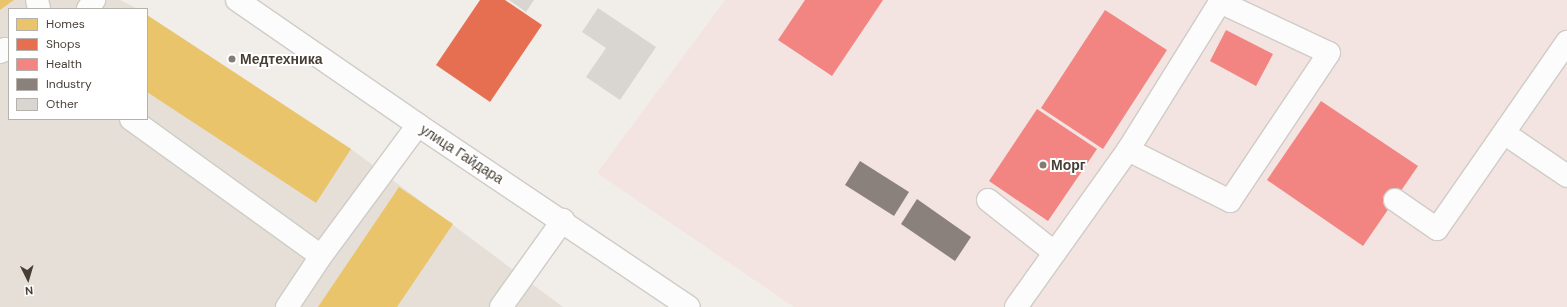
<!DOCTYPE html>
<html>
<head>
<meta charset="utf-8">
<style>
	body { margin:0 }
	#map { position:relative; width:1567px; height:307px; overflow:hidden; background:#f1eeea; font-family:"DM Sans",sans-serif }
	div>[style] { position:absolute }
	.residential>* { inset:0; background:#e5dfd7 }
	.medical>* { inset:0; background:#f3e4e1 }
	.homes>* { inset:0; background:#e9c46a }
	.shops>* { inset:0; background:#e76f51 }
	.health>* { inset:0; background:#f28482 }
	.industry>* { inset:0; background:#8a817c }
	.building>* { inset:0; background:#d9d5d1 }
	.roads { filter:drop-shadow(1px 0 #cfccc7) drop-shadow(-1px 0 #cfccc7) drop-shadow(0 1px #cfccc7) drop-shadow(0 -1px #cfccc7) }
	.minor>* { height:22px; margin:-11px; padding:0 11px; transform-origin:11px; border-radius:11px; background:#fdfcfc }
	.dots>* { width:11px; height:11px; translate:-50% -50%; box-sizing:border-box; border:2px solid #fff; border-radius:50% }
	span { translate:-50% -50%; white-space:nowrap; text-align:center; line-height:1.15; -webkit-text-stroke:4px #fff; paint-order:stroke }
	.poi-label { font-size:14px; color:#473f35; font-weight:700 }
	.left { translate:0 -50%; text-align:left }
	.street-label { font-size:14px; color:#473f35 }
	.legend { position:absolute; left:8px; top:8px; width:140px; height:112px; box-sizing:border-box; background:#fff; border:1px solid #b5b2ae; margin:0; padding:5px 7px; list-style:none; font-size:12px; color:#473f35 }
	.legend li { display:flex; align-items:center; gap:8px; height:20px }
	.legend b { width:20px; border:1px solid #b5b2ae }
	.north { position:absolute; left:8px; top:259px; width:40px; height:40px; -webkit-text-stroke:3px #fff; paint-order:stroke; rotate:175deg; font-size:11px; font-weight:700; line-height:16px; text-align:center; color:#473f35 }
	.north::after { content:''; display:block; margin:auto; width:14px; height:18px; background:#473f35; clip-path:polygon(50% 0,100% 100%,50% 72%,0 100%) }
</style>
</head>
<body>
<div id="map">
	<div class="residential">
		<div style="clip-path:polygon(0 0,120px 0,138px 9px,9px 9px,9px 119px,147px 119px,147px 15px,351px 149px,563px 307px,0 307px)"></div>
	</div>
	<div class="medical">
		<div style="clip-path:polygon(725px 0,1567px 0,1567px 307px,794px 307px,597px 173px)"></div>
	</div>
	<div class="homes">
		<div style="clip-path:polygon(0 0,14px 0,0 10px)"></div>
		<div style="clip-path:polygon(147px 15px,351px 149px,316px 203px,147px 92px)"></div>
		<div style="clip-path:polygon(399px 187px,453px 224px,397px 307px,318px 307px)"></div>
	</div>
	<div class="shops">
		<div style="clip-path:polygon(480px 0,505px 0,542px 25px,490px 102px,436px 65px)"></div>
	</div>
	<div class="health">
		<div style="clip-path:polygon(805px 0,883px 0,832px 76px,778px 40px)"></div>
		<div style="clip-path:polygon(1105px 10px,1167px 50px,1103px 149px,1041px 108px)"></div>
		<div style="clip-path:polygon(1226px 30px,1273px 54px,1256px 86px,1210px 61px)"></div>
		<div style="clip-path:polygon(1321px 101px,1418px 166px,1363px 246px,1267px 180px)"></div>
		<div style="clip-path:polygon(1037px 109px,1097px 149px,1048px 221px,989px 181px)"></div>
	</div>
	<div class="industry">
		<div style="clip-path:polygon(860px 161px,909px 192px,894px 216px,845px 185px)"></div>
		<div style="clip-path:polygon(917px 199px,971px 237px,955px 261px,901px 224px)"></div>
	</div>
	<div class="building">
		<div style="clip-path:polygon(509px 0,534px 0,526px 12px)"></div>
		<div style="clip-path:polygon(598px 8px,656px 47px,620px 100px,586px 77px,606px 48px,582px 32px)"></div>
	</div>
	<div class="roads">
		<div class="minor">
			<div style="left:37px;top:0;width:9px;rotate:77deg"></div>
			<div style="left:237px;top:0;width:220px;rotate:34.6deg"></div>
			<div style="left:418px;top:125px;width:326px;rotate:33.9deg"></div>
			<div style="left:88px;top:9px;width:11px;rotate:-56deg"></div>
			<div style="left:0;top:52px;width:6px;rotate:-31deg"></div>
			<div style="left:5px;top:49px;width:4px;rotate:14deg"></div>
			<div style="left:131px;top:119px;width:234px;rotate:35.8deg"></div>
			<div style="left:1504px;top:133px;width:76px;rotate:34.3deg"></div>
			<div style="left:988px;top:200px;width:85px;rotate:38.3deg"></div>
			<div style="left:1395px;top:200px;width:51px;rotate:34.6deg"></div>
			<div style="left:1437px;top:229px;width:228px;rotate:-55.2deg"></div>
			<div style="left:287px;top:307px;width:61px;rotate:-56.3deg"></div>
			<div style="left:321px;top:256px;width:163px;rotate:-53.5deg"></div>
			<div style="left:501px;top:307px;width:107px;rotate:-54.5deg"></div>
			<div style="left:1016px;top:307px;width:193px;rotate:-54.5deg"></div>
			<div style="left:1128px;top:150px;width:174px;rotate:-58.1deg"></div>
			<div style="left:1220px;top:2px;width:120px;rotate:25.1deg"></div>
			<div style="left:1329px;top:53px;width:178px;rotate:123.8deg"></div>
			<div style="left:1230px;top:201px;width:114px;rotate:-153.4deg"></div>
		</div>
	</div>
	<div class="dots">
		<div style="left:232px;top:59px;background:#827c74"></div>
		<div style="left:1043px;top:165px;background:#827c74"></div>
	</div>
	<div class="poi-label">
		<span class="left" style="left:240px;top:59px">Медтехника</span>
		<span class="left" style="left:1051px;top:165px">Морг</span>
	</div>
	<div class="street-label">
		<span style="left:462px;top:154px;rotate:33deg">улица Гайдара</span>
	</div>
	<ul class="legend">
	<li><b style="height:11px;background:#e9c46a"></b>Homes</li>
	<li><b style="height:11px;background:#e76f51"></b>Shops</li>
	<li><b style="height:11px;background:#f28482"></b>Health</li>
	<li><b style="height:11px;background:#8a817c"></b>Industry</li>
	<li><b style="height:11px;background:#d9d5d1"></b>Other</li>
	</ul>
	<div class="north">N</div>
</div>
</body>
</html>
